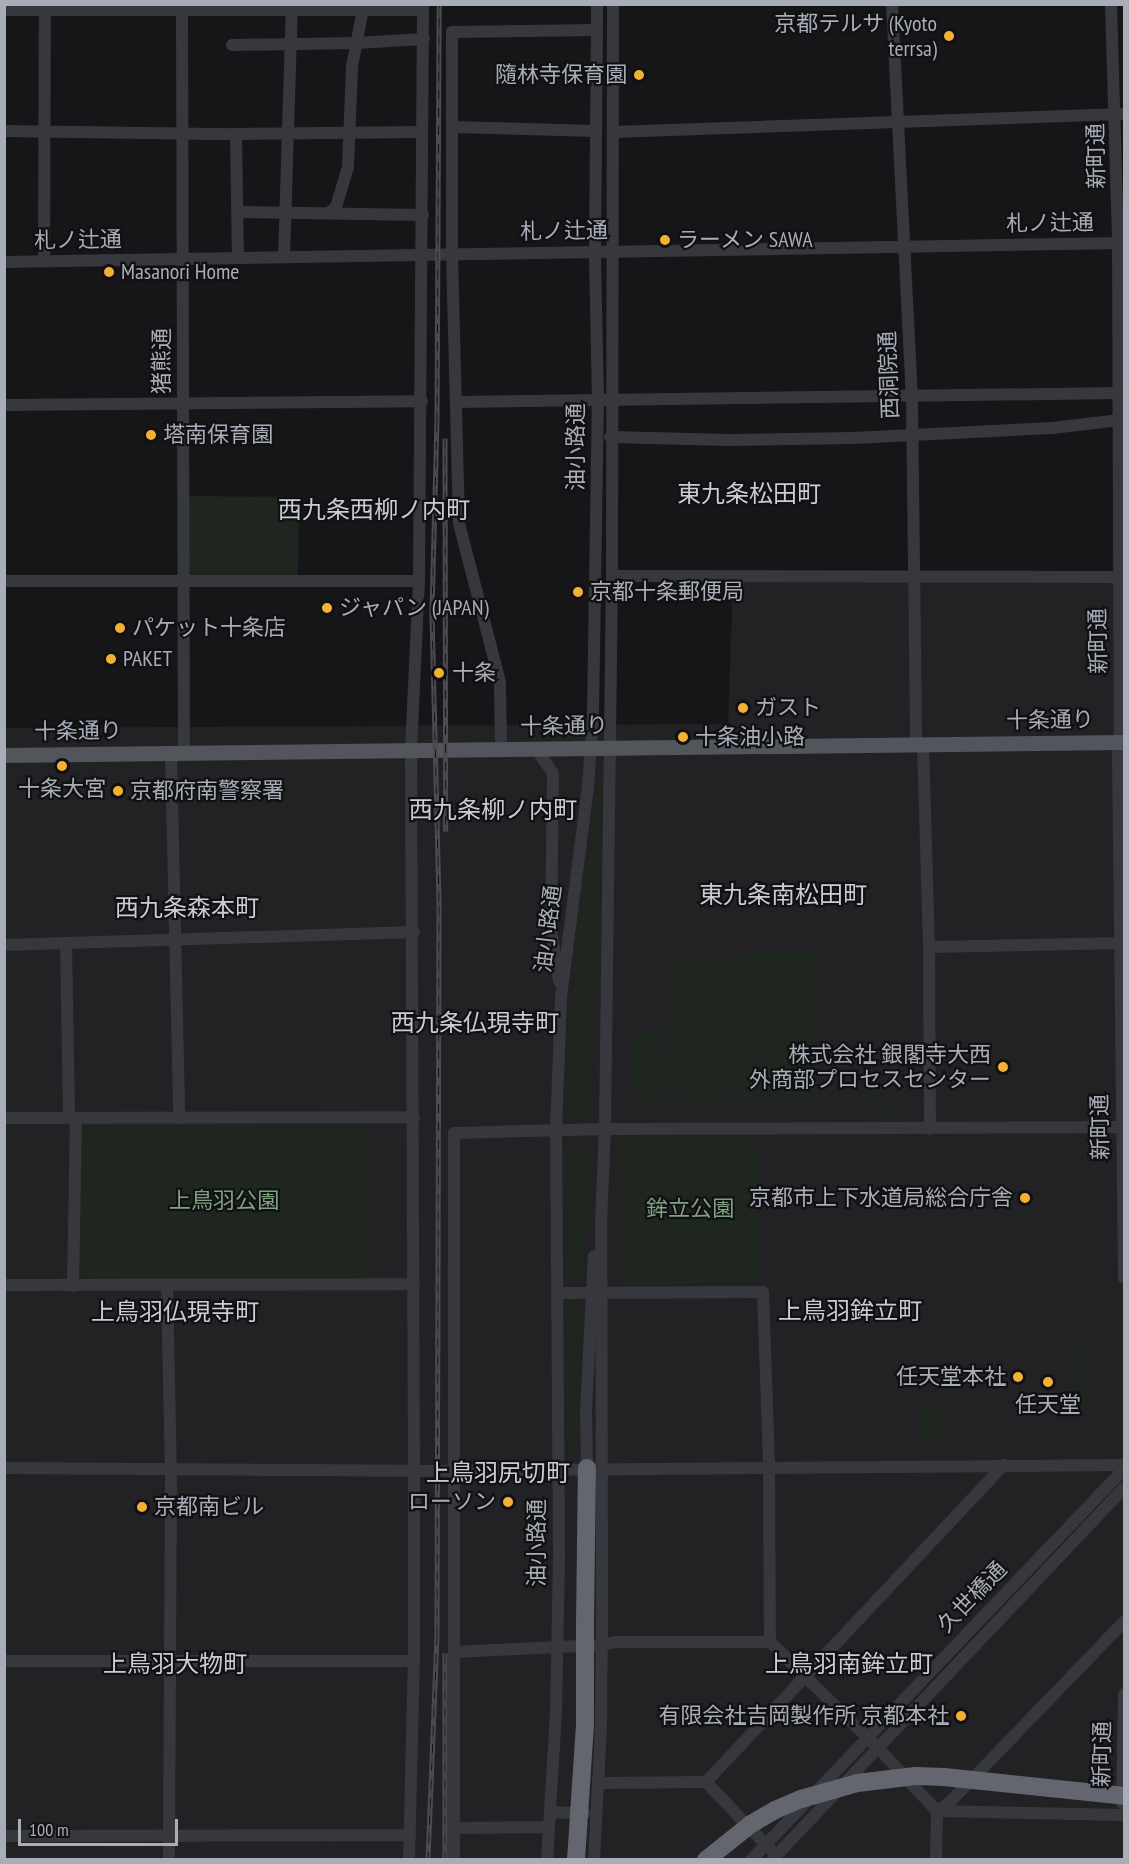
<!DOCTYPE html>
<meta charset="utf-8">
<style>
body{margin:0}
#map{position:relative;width:1129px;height:1864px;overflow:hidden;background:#161618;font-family:"PT Sans Narrow","Noto Sans JP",sans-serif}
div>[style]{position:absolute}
.built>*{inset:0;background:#222225}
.green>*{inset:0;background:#1e261f;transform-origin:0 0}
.minor>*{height:12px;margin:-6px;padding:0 6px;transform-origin:6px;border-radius:6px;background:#37383d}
.major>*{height:15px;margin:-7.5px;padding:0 7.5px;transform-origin:7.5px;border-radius:7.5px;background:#53555c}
.highway>*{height:18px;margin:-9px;padding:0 9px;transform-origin:9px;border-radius:9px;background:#63666e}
.rail>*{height:5px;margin-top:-2.5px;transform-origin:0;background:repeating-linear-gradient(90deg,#111113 0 9px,#4a4c52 0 18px);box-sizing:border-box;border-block:2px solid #4a4c52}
.highway-bridge>*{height:18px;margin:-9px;padding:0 9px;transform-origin:9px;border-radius:9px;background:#63666e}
.dots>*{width:16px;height:16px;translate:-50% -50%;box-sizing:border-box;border:3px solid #111113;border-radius:50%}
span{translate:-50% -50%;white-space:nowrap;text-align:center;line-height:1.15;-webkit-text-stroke:4.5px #111113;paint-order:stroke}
.poi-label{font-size:22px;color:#a8adb8}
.right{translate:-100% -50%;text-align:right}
.left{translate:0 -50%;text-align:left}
.street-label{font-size:22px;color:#a8adb8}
.park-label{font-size:22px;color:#7fa381}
.neighbourhood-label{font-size:24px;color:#c9ccd4}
.frame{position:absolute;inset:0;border:6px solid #a8adb8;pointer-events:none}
.scale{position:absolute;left:18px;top:1819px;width:160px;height:27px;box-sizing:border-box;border:3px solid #a8adb8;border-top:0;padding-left:8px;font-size:18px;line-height:21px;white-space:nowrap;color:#a8adb8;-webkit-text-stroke:4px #111113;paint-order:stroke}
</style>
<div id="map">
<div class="built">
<div style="clip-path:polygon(1124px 580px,1124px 1859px,5px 1859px,4px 728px,728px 724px,733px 581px)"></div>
</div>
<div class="green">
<div style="clip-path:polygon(189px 496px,296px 497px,299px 499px,298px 577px,193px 578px,188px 574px)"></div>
<div style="clip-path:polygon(598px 783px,601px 783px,591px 1112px,588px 1118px,578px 1120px,571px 1117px,568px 1110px,575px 944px,581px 888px,592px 843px)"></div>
<div style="left:815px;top:953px;width:144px;height:143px;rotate:89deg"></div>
<div style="left:666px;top:1029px;width:70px;height:35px;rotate:88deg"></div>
<div style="clip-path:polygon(868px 1086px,895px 1113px,895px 1114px,874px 1118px,873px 1107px,860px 1095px)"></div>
<div style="clip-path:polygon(367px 1123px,369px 1278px,83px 1277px,79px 1274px,80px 1127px,84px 1124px)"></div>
<div style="clip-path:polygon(620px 1138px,757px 1139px,760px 1268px,753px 1283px,621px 1283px)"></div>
<div style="clip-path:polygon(577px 1144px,591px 1150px,592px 1156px,583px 1272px,581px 1283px,574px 1286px,569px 1284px,568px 1276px,568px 1150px)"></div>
<div style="clip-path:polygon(574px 1301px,582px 1307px,577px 1448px,575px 1453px,572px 1453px,567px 1443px,567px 1307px)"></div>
<div style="clip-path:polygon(1082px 1345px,1086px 1350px,1087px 1402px,1086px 1407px,1082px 1409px,1078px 1404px,1078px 1389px,1082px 1389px,1082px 1366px,1078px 1365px,1077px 1349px)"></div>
<div style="left:922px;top:1405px;width:18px;height:38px"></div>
</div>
<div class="minor">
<div style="left:182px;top:4px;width:749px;rotate:89.85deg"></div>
<div style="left:892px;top:4px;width:398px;rotate:87.1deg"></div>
<div style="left:912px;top:401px;width:343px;rotate:89.3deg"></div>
<div style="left:1111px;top:4px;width:232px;rotate:88.3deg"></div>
<div style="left:1118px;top:236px;width:491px;rotate:89.8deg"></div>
<div style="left:1120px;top:727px;width:29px;rotate:94deg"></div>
<div style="left:1118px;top:756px;width:522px;rotate:89.34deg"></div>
<div style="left:4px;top:10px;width:419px"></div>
<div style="left:232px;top:45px;width:125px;rotate:-0.9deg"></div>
<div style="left:357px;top:43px;width:67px;rotate:-3.4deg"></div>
<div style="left:452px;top:127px;width:144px;rotate:1.6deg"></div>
<div style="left:4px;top:131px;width:228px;rotate:0.8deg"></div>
<div style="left:232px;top:134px;width:189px;rotate:-0.6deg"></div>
<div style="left:613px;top:132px;width:511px;rotate:-2.02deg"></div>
<div style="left:236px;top:134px;width:124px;rotate:89.1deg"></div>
<div style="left:238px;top:212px;width:185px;rotate:0.9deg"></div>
<div style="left:329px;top:213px;width:9px;rotate:-41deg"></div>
<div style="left:336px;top:207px;width:42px;rotate:-73.3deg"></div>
<div style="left:348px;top:167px;width:101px;rotate:-87.7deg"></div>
<div style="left:352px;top:66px;width:63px;rotate:-79deg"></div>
<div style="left:284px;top:257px;width:253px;rotate:-88.2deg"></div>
<div style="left:44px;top:261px;width:257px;rotate:-89.8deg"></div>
<div style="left:4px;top:262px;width:1119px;rotate:-0.97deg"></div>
<div style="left:456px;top:402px;width:662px;rotate:-0.78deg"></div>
<div style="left:4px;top:405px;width:418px;rotate:-0.5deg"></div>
<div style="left:610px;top:437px;width:119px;rotate:1.4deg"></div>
<div style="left:729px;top:440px;width:124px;rotate:-0.9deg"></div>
<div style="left:853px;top:438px;width:199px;rotate:-2.9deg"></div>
<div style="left:1052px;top:428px;width:60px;rotate:-6.7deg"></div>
<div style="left:1112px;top:421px;width:12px;rotate:-24deg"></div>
<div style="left:612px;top:576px;width:512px;rotate:0.11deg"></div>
<div style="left:4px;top:581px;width:415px"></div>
<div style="left:923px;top:744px;width:203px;rotate:88.3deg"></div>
<div style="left:929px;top:947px;width:182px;rotate:89.7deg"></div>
<div style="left:501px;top:749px;width:67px;rotate:-90.9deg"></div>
<div style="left:500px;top:682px;width:164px;rotate:-104.5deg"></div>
<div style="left:459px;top:523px;width:270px;rotate:-91.5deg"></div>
<div style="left:452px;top:253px;width:221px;rotate:-90deg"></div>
<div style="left:452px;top:32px;width:145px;rotate:-0.8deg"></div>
<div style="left:536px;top:749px;width:29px;rotate:55deg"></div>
<div style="left:553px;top:773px;width:157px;rotate:90.7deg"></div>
<div style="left:551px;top:930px;width:52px;rotate:81.1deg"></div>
<div style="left:171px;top:753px;width:365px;rotate:88.7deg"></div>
<div style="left:66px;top:943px;width:175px;rotate:89deg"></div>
<div style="left:4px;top:945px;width:410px;rotate:-1.8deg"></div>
<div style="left:929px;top:947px;width:195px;rotate:-1.2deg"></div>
<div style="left:4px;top:1118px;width:410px;rotate:-0.1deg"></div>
<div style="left:4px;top:1285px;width:410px;rotate:-0.1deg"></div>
<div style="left:167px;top:1285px;width:184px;rotate:88.8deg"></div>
<div style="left:171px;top:1469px;width:391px;rotate:90.3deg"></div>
<div style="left:73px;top:1286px;width:168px;rotate:-89deg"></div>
<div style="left:559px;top:1293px;width:204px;rotate:-0.3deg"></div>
<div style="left:763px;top:1292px;width:175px;rotate:88deg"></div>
<div style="left:769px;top:1467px;width:175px;rotate:89.7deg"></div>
<div style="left:770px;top:1642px;width:151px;rotate:44.5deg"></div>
<div style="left:878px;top:1748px;width:86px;rotate:46.9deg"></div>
<div style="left:937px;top:1811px;width:49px;rotate:91.2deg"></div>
<div style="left:4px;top:1468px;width:410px;rotate:0.4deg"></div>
<div style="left:414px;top:1471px;width:710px;rotate:-0.48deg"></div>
<div style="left:587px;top:1468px;width:56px;rotate:-91deg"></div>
<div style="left:586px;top:1412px;width:156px;rotate:-87.1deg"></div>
<div style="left:456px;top:1652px;width:145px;rotate:-2.8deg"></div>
<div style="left:601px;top:1645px;width:14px;rotate:-12deg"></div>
<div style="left:615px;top:1642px;width:155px"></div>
<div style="left:4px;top:1661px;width:410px"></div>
<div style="left:706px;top:1782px;width:435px;rotate:-46.8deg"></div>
<div style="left:598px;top:1783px;width:108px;rotate:-0.5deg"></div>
<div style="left:706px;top:1782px;width:94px;rotate:46.3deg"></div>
<div style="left:1122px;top:1803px;width:109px;rotate:-88.9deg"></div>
<div style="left:937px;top:1811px;width:14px;rotate:-34deg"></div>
<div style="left:949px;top:1803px;width:252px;rotate:-46deg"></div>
<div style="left:937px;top:1811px;width:187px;rotate:1.2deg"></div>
<div style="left:550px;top:1812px;width:35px;rotate:2deg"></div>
<div style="left:454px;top:1828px;width:95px;rotate:-0.6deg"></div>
<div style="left:4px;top:1836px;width:406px;rotate:-0.1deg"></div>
<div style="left:409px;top:1860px;width:199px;rotate:-88.6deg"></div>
<div style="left:414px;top:1661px;width:190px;rotate:-90deg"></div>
<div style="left:414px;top:1471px;width:721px;rotate:-90.24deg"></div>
<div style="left:411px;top:750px;width:169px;rotate:-87.3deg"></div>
<div style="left:419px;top:581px;width:577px;rotate:-89.6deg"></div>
<div style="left:454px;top:1860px;width:727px;rotate:-90deg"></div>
<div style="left:454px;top:1133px;width:151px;rotate:-1.5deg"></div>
<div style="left:605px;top:1129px;width:519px;rotate:-0.22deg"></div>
<div style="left:547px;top:1860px;width:147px;rotate:-86.5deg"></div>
<div style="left:556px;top:1713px;width:161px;rotate:-88.9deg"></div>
<div style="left:559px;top:1552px;width:423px;rotate:-90.4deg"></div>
<div style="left:556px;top:1129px;width:132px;rotate:-87.8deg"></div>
<div style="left:561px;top:997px;width:212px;rotate:-82.7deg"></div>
<div style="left:588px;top:787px;width:74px;rotate:-86.1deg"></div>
<div style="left:593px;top:713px;width:313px;rotate:-89.1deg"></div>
<div style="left:598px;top:400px;width:149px;rotate:-91.2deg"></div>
<div style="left:595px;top:251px;width:247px;rotate:-89.5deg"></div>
<div style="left:594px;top:1860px;width:133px;rotate:-87deg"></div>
<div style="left:601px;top:1727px;width:120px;rotate:-89.5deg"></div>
<div style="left:602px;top:1607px;width:384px;rotate:-90.1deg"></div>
<div style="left:601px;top:1223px;width:94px;rotate:-87.6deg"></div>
<div style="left:605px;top:1129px;width:553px;rotate:-89.27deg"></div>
<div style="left:612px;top:576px;width:572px;rotate:-89.9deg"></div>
<div style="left:751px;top:1860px;width:540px;rotate:-46.35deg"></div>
<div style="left:772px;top:1860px;width:512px;rotate:-46.58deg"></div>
</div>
<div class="major">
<div style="left:4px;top:755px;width:1120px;rotate:-0.67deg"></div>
</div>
<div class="highway">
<div style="left:585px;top:1625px;width:157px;rotate:-89.3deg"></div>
</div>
<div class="rail">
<div style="left:445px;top:438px;width:393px;rotate:89.9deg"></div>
<div style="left:428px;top:1860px;width:226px;rotate:-87.7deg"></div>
<div style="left:437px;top:1634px;width:733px;rotate:-89.84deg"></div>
<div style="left:439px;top:901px;width:290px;rotate:-91.4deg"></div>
<div style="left:432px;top:611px;width:189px;rotate:-88.5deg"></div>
<div style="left:437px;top:422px;width:418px;rotate:-89.7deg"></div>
<div style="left:445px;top:1860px;width:207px;rotate:-90deg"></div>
</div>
<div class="highway-bridge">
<div style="left:576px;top:1860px;width:135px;rotate:-86.2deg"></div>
<div style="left:585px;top:1725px;width:100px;rotate:-90deg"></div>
<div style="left:706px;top:1860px;width:58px;rotate:-38.7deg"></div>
<div style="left:751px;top:1824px;width:28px;rotate:-30deg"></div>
<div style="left:775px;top:1810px;width:28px;rotate:-23deg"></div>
<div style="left:801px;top:1799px;width:58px;rotate:-15.9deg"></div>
<div style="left:857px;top:1783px;width:59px;rotate:-6.8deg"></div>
<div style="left:916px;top:1776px;width:28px;rotate:2deg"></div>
<div style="left:944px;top:1777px;width:181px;rotate:6deg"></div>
</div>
<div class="dots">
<div style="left:949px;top:36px;background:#f2b134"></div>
<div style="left:639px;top:75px;background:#f2b134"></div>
<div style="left:665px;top:240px;background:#f2b134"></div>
<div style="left:109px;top:272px;background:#f2b134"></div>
<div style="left:151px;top:435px;background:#f2b134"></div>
<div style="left:578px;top:592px;background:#f2b134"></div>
<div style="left:327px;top:608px;background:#f2b134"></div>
<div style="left:120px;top:628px;background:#f2b134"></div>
<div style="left:111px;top:659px;background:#f2b134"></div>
<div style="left:439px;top:673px;background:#f2b134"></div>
<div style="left:743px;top:708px;background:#f2b134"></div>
<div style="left:683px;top:737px;background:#f2b134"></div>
<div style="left:62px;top:766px;background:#f2b134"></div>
<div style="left:118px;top:791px;background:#f2b134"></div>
<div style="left:1003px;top:1067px;background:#f2b134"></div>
<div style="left:1025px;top:1198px;background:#f2b134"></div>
<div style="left:1018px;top:1377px;background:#f2b134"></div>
<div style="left:1048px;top:1382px;background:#f2b134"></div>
<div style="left:508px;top:1502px;background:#f2b134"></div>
<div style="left:142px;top:1507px;background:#f2b134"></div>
<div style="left:961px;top:1716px;background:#f2b134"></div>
</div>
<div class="poi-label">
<span class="right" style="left:937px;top:36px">京都テルサ (Kyoto<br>terrsa)</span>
<span class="right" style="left:627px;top:75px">隨林寺保育園</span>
<span class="left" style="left:677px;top:240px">ラーメン SAWA</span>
<span class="left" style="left:121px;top:272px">Masanori Home</span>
<span class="left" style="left:163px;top:435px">塔南保育園</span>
<span class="left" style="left:590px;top:592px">京都十条郵便局</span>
<span class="left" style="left:339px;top:608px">ジャパン (JAPAN)</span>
<span class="left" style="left:132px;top:628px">パケット十条店</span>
<span class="left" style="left:123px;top:659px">PAKET</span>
<span class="left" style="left:452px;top:673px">十条</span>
<span class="left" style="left:755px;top:708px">ガスト</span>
<span class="left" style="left:695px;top:737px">十条油小路</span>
<span style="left:62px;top:789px">十条大宮</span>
<span class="left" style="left:130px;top:791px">京都府南警察署</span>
<span class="right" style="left:991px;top:1067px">株式会社 銀閣寺大西<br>外商部プロセスセンター</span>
<span class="right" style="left:1013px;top:1198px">京都市上下水道局総合庁舎</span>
<span class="right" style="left:1006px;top:1377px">任天堂本社</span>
<span style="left:1048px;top:1405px">任天堂</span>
<span class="right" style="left:496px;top:1502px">ローソン</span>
<span class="left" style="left:154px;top:1507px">京都南ビル</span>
<span class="right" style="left:949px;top:1716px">有限会社吉岡製作所 京都本社</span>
</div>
<div class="street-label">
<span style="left:1096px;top:156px;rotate:-91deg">新町通</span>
<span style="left:1050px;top:223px;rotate:-1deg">札ノ辻通</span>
<span style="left:564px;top:231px;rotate:-1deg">札ノ辻通</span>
<span style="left:78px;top:240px;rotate:-1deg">札ノ辻通</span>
<span style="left:162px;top:361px;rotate:-90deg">猪熊通</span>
<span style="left:889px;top:375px;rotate:-92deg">西洞院通</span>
<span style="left:576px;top:447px;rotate:-90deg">油小路通</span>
<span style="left:1098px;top:641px;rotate:-91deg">新町通</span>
<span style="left:1050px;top:720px;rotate:-1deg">十条通り</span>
<span style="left:564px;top:726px;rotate:-1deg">十条通り</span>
<span style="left:78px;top:731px;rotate:-1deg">十条通り</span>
<span style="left:548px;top:929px;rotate:-83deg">油小路通</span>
<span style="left:1100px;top:1127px;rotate:-91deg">新町通</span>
<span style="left:537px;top:1543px;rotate:-90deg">油小路通</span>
<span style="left:972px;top:1597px;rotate:-46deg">久世橋通</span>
<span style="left:1102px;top:1754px;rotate:-89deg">新町通</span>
</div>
<div class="park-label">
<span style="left:224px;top:1201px">上鳥羽公園</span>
<span style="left:690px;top:1209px">鉾立公園</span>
</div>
<div class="neighbourhood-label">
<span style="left:749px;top:494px">東九条松田町</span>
<span style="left:374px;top:510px">西九条西柳ノ内町</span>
<span style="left:493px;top:810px">西九条柳ノ内町</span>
<span style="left:783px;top:895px">東九条南松田町</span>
<span style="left:187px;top:908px">西九条森本町</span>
<span style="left:475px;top:1023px">西九条仏現寺町</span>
<span style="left:850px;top:1311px">上鳥羽鉾立町</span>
<span style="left:175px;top:1312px">上鳥羽仏現寺町</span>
<span style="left:498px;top:1473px">上鳥羽尻切町</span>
<span style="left:175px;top:1664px">上鳥羽大物町</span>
<span style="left:849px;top:1664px">上鳥羽南鉾立町</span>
</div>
<div class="frame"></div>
<div class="scale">100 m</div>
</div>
